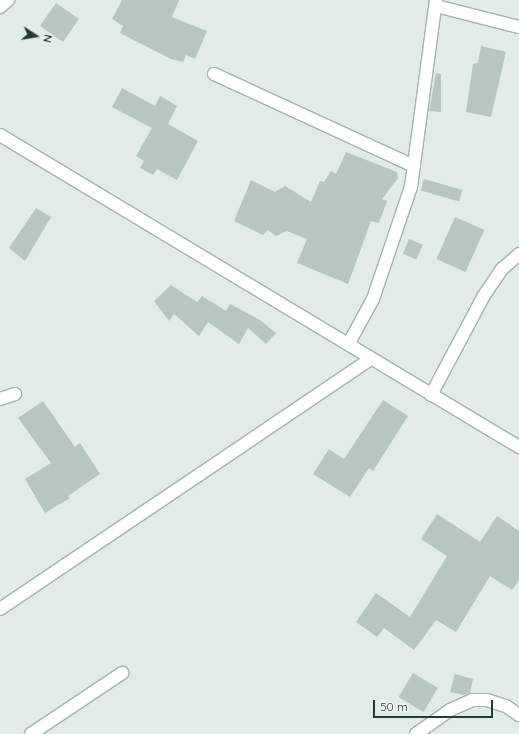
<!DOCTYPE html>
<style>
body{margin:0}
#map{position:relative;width:519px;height:734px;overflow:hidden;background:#e1ebe7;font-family:Quicksand,sans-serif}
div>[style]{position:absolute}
.building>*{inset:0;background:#b6c6c0;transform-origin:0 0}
.roads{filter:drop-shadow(1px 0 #a4b3ae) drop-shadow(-1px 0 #a4b3ae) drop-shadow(0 1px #a4b3ae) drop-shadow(0 -1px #a4b3ae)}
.street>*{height:12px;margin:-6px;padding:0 6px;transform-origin:6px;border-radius:6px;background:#fff}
span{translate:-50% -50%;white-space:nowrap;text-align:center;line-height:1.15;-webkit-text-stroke:3px #f1f8f5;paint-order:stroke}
.north{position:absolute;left:16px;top:16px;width:40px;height:40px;-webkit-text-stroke:3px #f1f8f5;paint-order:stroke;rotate:102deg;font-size:11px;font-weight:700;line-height:16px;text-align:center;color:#213c35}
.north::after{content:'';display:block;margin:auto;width:14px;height:18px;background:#213c35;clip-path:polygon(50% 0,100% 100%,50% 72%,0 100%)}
.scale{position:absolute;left:373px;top:700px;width:120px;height:18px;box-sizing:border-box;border:2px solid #213c35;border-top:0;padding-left:5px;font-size:12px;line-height:14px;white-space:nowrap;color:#213c35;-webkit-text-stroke:3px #f1f8f5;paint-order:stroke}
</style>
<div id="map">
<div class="building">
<div style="clip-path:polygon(122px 0,179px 0,172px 17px,207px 31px,195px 59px,186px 55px,183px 62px,171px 59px,120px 33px,123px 26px,112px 19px)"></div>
<div style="left:56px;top:3px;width:28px;height:28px;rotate:35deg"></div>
<div style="clip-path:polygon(481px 46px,506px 52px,491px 117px,466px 112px,473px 64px,478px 63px)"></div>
<div style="clip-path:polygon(436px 73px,441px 74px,441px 112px,429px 111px)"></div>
<div style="clip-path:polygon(122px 88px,155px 106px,160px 96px,177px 106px,168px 124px,198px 141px,177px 180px,157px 169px,153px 175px,140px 168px,144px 161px,136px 156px,152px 128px,112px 107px)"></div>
<div style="clip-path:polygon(346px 152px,397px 172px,398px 178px,382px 199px,387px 201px,379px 223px,371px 221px,348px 284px,297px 263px,307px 239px,287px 231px,276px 236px,268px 230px,263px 235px,234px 221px,251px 180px,275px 192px,285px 186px,311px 202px,320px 181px,324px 182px,331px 171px,336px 174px)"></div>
<div style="left:424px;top:179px;width:40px;height:12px;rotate:16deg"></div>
<div style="clip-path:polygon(36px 208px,51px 217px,25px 261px,9px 248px)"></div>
<div style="left:455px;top:217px;width:32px;height:46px;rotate:24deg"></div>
<div style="left:409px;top:239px;width:15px;height:16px;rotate:23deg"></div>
<div style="clip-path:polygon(171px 285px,197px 302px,202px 296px,226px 311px,230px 304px,260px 320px,276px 333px,266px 344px,248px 328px,239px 344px,208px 322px,199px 336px,174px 314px,169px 321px,154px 301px)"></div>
<div style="clip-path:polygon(383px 400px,408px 416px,373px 471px,369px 468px,350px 497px,313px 474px,329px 449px,344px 459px)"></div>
<div style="clip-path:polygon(43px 401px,75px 447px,80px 443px,100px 474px,68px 496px,70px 498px,45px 513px,25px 479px,51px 463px,18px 418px)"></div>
<div style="clip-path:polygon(437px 514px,480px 542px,497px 516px,519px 531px,519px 580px,512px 590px,490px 576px,456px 632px,436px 620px,414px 650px,384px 628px,377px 637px,356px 622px,376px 593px,410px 617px,447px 556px,421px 539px)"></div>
<div style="left:413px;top:673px;width:29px;height:28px;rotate:31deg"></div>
<div style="clip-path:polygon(455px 674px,473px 679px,470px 693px,464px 695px,450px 692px)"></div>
</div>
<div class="roads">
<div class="street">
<div style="left:436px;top:6px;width:86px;rotate:14.2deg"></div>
<div style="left:0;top:7px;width:11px;rotate:-41deg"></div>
<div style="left:214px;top:74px;width:220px;rotate:24.7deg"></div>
<div style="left:0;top:135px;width:606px;rotate:31.01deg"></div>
<div style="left:349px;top:343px;width:50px;rotate:-61.4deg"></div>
<div style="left:373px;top:299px;width:118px;rotate:-71.3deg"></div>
<div style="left:411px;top:187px;width:189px;rotate:-82.4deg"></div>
<div style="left:431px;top:395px;width:111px;rotate:-62deg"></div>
<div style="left:483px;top:297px;width:34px;rotate:-56deg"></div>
<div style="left:502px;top:269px;width:23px;rotate:-41deg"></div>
<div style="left:0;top:399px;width:16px;rotate:-18deg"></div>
<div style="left:0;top:609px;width:447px;rotate:-34deg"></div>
<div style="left:31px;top:734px;width:110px;rotate:-33.8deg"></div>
<div style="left:416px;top:734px;width:42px;rotate:-35.2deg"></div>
<div style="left:450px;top:710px;width:24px;rotate:-24deg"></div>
<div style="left:472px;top:700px;width:15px"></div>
<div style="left:487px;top:700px;width:20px;rotate:18deg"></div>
<div style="left:506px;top:706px;width:16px;rotate:35deg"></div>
</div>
</div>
<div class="north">N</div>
<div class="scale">50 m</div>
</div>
